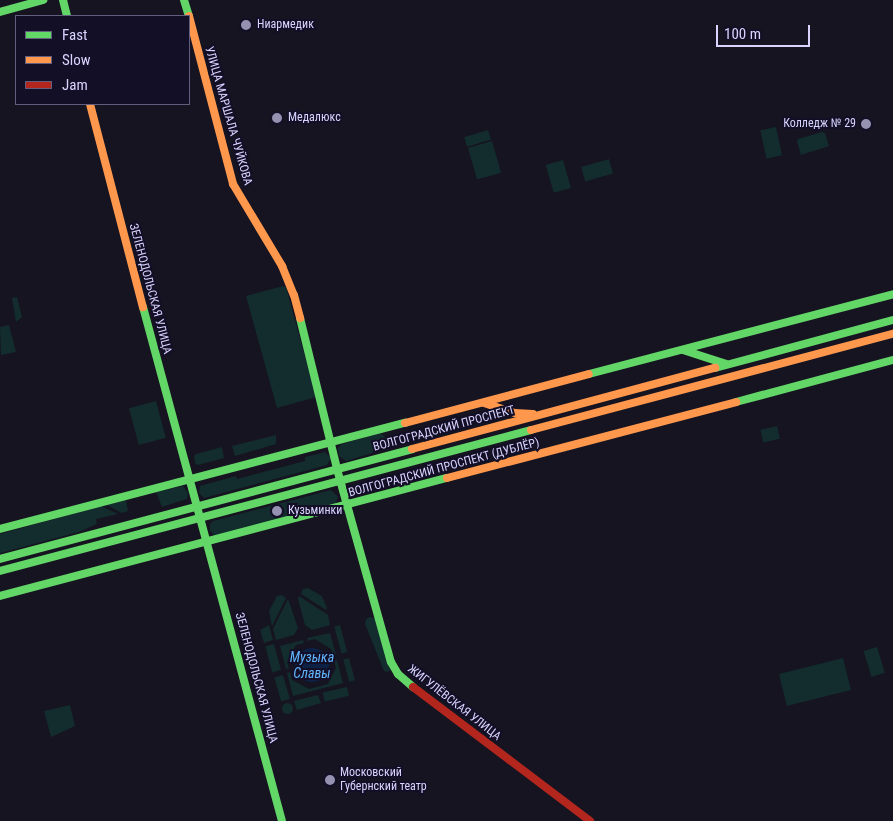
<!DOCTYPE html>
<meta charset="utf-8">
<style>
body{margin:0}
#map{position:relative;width:893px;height:821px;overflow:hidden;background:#161421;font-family:"Roboto Condensed",sans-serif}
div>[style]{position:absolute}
.green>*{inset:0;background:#132c2d;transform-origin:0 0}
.round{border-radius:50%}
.water>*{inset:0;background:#0d2144}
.fast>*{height:8px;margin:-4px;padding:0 4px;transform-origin:4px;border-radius:4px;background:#63d668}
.slow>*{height:8px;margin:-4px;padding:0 4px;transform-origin:4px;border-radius:4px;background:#ff974d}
.jam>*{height:8px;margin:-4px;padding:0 4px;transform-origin:4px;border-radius:4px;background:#b3261e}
.dots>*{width:14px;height:14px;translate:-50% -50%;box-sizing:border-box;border:2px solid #130f26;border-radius:50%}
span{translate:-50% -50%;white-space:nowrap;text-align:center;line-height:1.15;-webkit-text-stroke:4px #130f26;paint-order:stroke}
.poi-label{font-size:12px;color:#d9d4ff}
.left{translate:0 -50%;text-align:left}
.right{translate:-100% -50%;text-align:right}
.street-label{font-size:12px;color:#d9d4ff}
.water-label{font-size:14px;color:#62b6ff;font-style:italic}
.legend{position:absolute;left:15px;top:15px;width:175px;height:90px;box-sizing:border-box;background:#130f26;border:1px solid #625e7d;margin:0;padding:6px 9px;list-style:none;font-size:15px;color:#d9d4ff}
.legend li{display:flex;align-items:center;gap:10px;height:25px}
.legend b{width:25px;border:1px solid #625e7d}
.scale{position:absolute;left:716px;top:25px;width:94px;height:22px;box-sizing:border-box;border:2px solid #d9d4ff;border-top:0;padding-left:6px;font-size:15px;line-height:18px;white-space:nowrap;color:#d9d4ff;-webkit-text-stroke:4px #130f26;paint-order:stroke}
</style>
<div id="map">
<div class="green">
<div style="left:776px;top:127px;width:29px;height:16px;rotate:78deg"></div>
<div style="left:488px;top:130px;width:10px;height:25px;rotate:73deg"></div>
<div style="clip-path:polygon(822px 132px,825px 133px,829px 146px,801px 155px,797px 142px,798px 139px)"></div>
<div style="left:492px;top:141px;width:33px;height:25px;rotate:74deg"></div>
<div style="left:609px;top:159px;width:15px;height:29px;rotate:74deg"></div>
<div style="left:563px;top:160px;width:29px;height:18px;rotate:74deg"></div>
<div style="clip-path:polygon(283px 286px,286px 287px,316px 397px,277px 408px,246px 296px)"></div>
<div style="clip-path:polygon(17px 297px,22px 317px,16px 322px,12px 298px)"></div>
<div style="clip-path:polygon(9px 325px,16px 352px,1px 355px,0 327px)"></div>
<div style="left:156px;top:401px;width:38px;height:28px;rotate:75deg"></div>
<div style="left:777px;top:426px;width:13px;height:17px;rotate:77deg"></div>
<div style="clip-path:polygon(380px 433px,390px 441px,378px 446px,379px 451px,346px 461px,339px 456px,338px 448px,342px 444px)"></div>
<div style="clip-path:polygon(276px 435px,276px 444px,235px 456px,232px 446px)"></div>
<div style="clip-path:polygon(222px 447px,224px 458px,198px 465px,195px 463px,194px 456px,196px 454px)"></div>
<div style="clip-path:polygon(325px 452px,331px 458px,327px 465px,204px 498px,199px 493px,200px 486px,236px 476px,237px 479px,305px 461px,305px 457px)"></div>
<div style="clip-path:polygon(183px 486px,188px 493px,187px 499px,162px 507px,156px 492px)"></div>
<div style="clip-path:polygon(331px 490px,338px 497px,335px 505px,216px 536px,210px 531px,210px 524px,213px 521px)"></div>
<div style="clip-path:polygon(126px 500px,128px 511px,122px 513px,107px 505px)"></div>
<div style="clip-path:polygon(101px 506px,118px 514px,96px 519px,97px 524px,79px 532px,0 553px,0 534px)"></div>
<div style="clip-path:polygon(308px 588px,322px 596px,327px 608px,326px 610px,301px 594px,303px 589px)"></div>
<div style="clip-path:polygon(282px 595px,286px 598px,272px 626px,269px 611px,277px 596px)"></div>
<div style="clip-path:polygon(299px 596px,328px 615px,330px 625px,312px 630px,305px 625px,298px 599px)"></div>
<div style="clip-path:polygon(288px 599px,298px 628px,294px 635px,276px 640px,273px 629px)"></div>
<div style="clip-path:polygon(370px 617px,376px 618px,391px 669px,388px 672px,384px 671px,365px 624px,366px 619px)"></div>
<div style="clip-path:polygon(269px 625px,273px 640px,264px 643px,260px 630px)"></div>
<div style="left:340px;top:625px;width:28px;height:6px;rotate:75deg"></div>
<div style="clip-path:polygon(330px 633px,336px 655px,334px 656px,331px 649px,315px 639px,308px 641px,307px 638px)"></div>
<div style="clip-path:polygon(303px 640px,304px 643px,296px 645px,287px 662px,289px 668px,286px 669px,280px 646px)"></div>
<div style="left:274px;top:644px;width:27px;height:9px;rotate:75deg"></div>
<div style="left:877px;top:647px;width:27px;height:14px;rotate:73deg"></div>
<div style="left:349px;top:658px;width:23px;height:6px;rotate:75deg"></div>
<div style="left:843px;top:658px;width:33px;height:66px;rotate:76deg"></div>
<div style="clip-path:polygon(337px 660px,343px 683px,293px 696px,287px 673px,290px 672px,292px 680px,309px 689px,328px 684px,336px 668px,334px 661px)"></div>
<div style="left:283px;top:675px;width:25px;height:9px;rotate:74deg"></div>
<div style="left:347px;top:687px;width:9px;height:25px;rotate:77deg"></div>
<div style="clip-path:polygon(318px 695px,321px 703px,297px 710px,294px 701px)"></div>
<div class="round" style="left:281.5px;top:702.5px;width:11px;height:11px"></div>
<div style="clip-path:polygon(70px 705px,75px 726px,51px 737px,44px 711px)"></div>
</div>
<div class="water">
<div class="round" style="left:295px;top:648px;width:34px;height:34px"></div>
</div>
<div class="fast">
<div style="left:63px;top:0;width:16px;rotate:76deg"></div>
<div style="left:184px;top:0;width:17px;rotate:73deg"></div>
<div style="left:0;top:12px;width:45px;rotate:-15.6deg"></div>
<div style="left:143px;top:307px;width:532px;rotate:74.87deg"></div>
<div style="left:300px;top:318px;width:155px;rotate:76.2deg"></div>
<div style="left:337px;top:469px;width:200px;rotate:74.4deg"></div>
<div style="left:391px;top:662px;width:14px;rotate:60deg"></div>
<div style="left:398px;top:674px;width:20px;rotate:41deg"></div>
<div style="left:683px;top:350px;width:45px;rotate:18deg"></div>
<div style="left:715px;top:368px;width:184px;rotate:-15.1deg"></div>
<div style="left:589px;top:374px;width:314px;rotate:-14.7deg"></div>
<div style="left:736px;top:402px;width:163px;rotate:-15deg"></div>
<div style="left:0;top:529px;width:419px;rotate:-14.7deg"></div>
<div style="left:0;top:559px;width:426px;rotate:-14.9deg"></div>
<div style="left:0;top:571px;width:549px;rotate:-14.87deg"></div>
<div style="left:0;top:596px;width:462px;rotate:-14.8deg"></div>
</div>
<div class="slow">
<div style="left:189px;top:16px;width:174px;rotate:75.3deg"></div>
<div style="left:233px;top:184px;width:96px;rotate:59.1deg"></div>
<div style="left:282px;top:266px;width:31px;rotate:68deg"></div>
<div style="left:294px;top:295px;width:24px;rotate:75deg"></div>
<div style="left:90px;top:104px;width:210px;rotate:75.4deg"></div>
<div style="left:484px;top:403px;width:33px;rotate:18deg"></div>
<div style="left:515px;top:413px;width:18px;rotate:3deg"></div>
<div style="left:405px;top:423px;width:190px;rotate:-14.9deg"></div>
<div style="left:531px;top:430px;width:375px;rotate:-14.9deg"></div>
<div style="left:412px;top:449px;width:314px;rotate:-15deg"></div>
<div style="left:447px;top:478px;width:299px;rotate:-14.7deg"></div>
</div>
<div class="jam">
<div style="left:413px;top:687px;width:222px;rotate:37.1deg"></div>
</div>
<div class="dots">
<div style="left:246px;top:25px;background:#9591b1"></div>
<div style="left:277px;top:118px;background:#9591b1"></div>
<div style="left:866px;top:124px;background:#9591b1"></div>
<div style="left:277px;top:511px;background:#9591b1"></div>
<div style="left:330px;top:780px;background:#9591b1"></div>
</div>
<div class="poi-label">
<span class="left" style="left:257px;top:25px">Ниармедик</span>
<span class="left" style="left:288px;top:118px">Медалюкс</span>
<span class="right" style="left:856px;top:124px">Колледж № 29</span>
<span class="left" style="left:288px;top:511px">Кузьминки</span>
<span class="left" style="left:340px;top:780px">Московский<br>Губернский театр</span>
</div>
<div class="street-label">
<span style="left:228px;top:116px;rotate:74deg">УЛИЦА МАРШАЛА ЧУЙКОВА</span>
<span style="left:150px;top:289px;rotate:75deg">ЗЕЛЕНОДОЛЬСКАЯ УЛИЦА</span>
<span style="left:444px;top:429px;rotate:-15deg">ВОЛГОГРАДСКИЙ ПРОСПЕКТ</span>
<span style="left:444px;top:468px;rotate:-15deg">ВОЛГОГРАДСКИЙ ПРОСПЕКТ (ДУБЛЁР)</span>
<span style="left:256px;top:678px;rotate:75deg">ЗЕЛЕНОДОЛЬСКАЯ УЛИЦА</span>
<span style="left:454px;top:703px;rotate:38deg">ЖИГУЛЁВСКАЯ УЛИЦА</span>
</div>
<div class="water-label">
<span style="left:312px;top:665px">Музыка<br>Славы</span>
</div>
<ul class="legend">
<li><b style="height:6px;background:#63d668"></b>Fast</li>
<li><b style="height:6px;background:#ff974d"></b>Slow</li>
<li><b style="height:6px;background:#b3261e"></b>Jam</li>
</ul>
<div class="scale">100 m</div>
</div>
